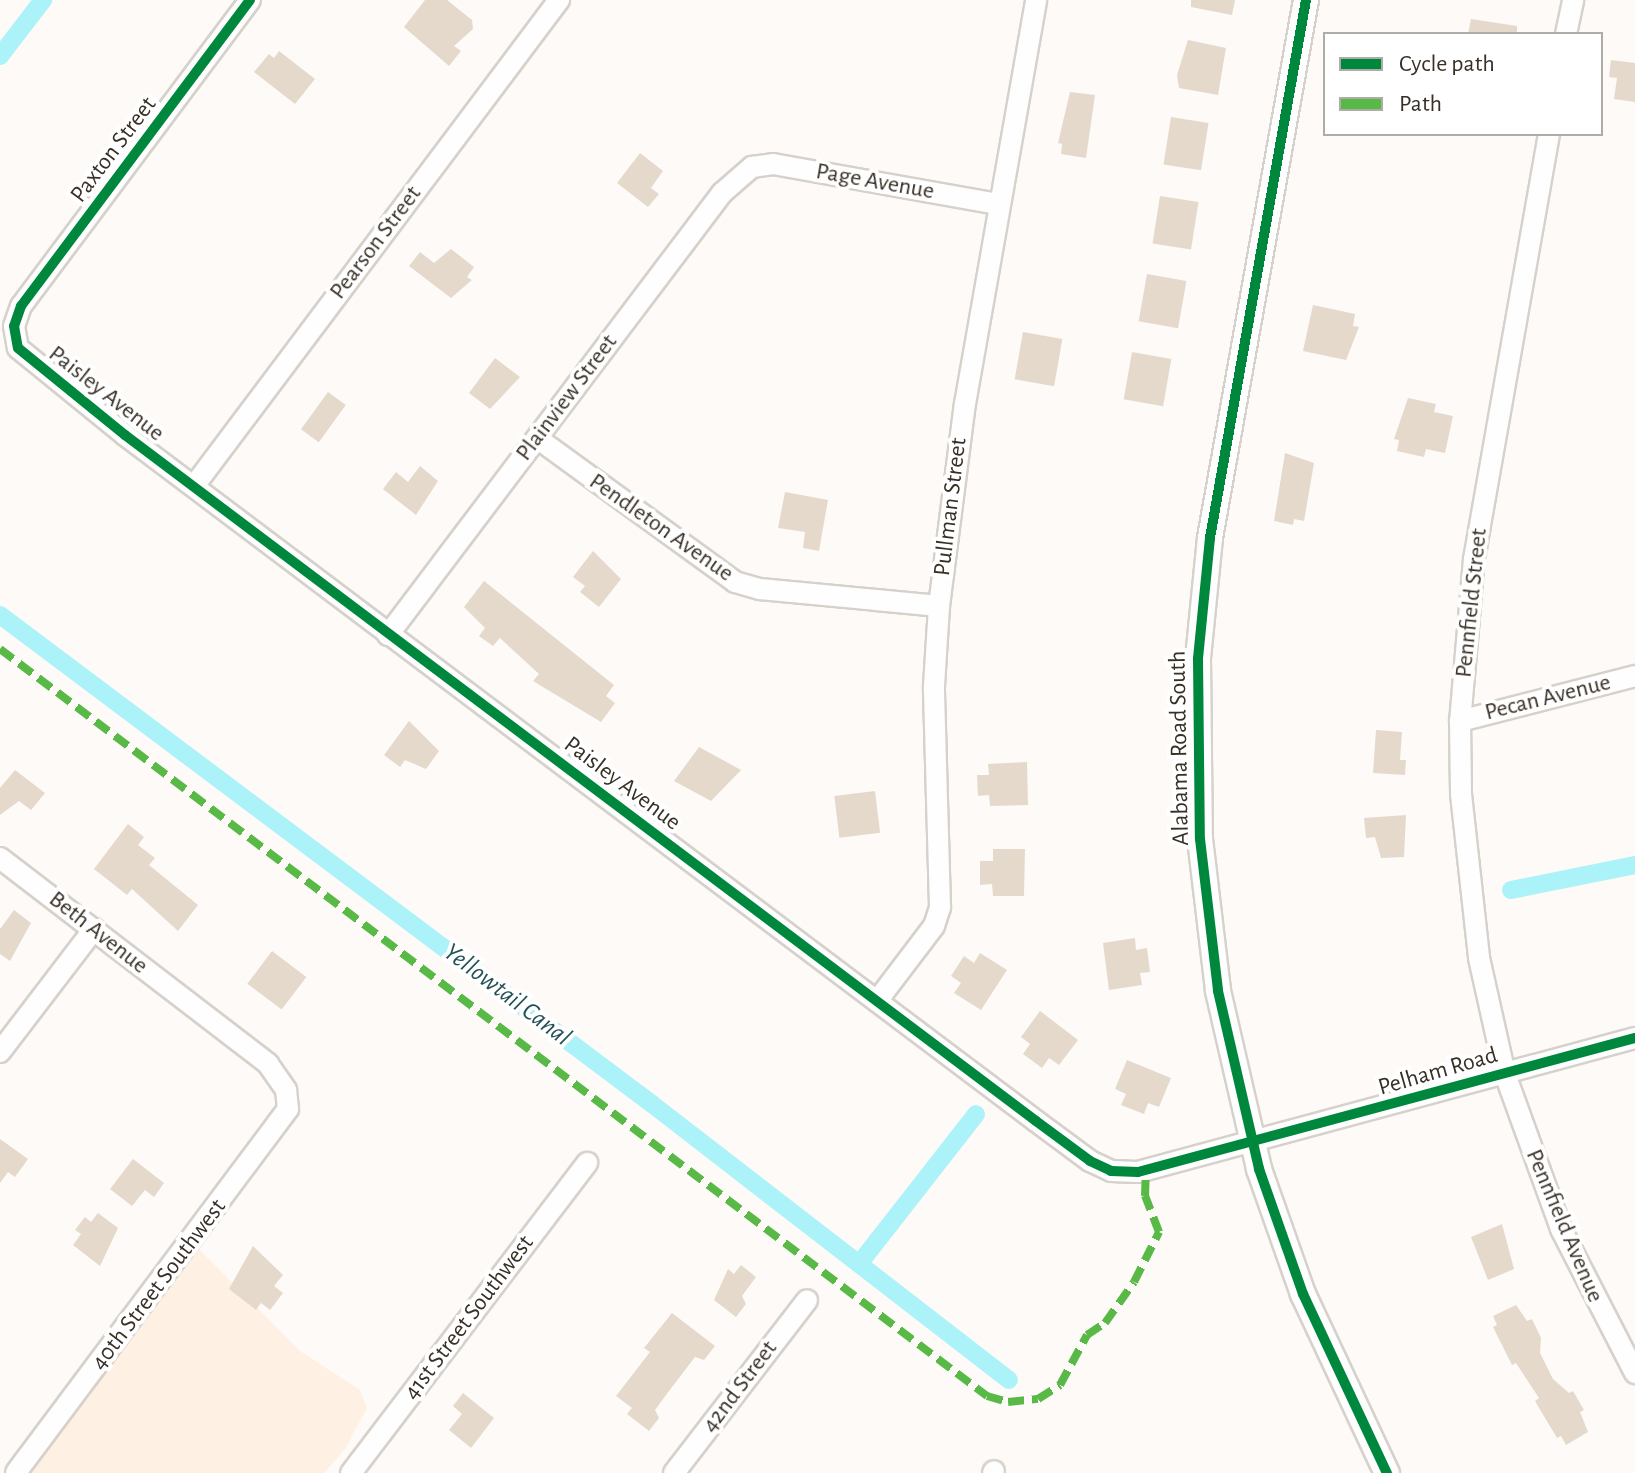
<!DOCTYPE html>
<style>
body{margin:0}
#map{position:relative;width:1635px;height:1473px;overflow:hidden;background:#fdfaf7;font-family:"Alegreya Sans",sans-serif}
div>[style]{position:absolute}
.green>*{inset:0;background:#fef1e4}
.canal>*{height:18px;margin:-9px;padding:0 9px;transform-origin:9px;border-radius:9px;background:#acf3f9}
.building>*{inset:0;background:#e5d9cc;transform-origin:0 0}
.roads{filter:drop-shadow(2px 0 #d6d1cb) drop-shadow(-2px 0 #d6d1cb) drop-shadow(0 2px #d6d1cb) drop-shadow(0 -2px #d6d1cb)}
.minor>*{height:20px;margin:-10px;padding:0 10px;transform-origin:10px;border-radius:10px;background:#fffefe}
.tertiary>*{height:24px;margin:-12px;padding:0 12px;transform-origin:12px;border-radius:12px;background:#fffefe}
.quiet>*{height:8px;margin-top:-4px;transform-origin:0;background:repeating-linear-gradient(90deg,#58b947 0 16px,transparent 0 24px)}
.cycleway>*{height:10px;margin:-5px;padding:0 5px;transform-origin:5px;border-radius:5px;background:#00873e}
span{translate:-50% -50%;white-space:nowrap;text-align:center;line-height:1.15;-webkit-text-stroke:8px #fff;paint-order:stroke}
.street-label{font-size:24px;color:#382f26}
.water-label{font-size:26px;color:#235256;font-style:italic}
.legend{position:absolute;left:1323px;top:32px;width:280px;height:104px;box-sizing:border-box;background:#fff;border:2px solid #afaca8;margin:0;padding:10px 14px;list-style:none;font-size:24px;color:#382f26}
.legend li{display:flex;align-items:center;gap:16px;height:40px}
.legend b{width:40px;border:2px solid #afaca8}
</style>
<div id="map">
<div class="green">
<div style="clip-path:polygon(197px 1247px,300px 1351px,360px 1390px,367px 1408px,345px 1449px,324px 1473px,23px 1473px)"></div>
</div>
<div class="canal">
<div style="left:0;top:56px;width:71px;rotate:-52.5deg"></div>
<div style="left:0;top:615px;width:815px;rotate:36.87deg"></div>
<div style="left:652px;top:1104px;width:451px;rotate:37.7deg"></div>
<div style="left:1511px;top:890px;width:126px;rotate:-11.4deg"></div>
<div style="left:859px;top:1264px;width:190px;rotate:-52deg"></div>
</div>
<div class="building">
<div style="clip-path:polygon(425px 0,447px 0,472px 20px,473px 29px,454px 46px,461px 51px,449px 66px,404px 27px)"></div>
<div style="clip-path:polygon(1191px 0,1235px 0,1232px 15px,1191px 7px)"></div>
<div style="clip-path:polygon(1471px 19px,1517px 26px,1517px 34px,1468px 34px)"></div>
<div style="clip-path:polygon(1188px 40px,1226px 48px,1218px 95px,1179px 88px,1177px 75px)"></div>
<div style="clip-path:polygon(279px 51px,315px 79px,295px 104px,254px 72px,269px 54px,274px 58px)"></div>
<div style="clip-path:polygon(1611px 60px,1635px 63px,1635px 102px,1614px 99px,1617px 78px,1609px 77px)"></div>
<div style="clip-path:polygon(1070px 92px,1095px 95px,1086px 158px,1061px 154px,1062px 144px,1058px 143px)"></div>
<div style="left:1171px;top:117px;width:38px;height:48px;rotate:9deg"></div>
<div style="clip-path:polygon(640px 153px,663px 171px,651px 188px,659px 194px,648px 207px,617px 183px)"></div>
<div style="left:1160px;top:196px;width:39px;height:48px;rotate:9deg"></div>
<div style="clip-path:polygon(451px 249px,474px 267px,467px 277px,472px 280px,451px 298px,409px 266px,420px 252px,434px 263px)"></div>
<div style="left:1147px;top:274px;width:40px;height:48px;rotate:10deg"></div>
<div style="clip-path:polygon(1313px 305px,1355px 314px,1353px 326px,1359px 327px,1346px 360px,1303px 351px)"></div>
<div style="left:1023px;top:332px;width:40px;height:48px;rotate:10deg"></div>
<div style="left:1132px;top:352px;width:40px;height:48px;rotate:10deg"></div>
<div style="clip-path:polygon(495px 358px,520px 377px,490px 409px,469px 393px)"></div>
<div style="left:328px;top:392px;width:22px;height:46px;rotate:36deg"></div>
<div style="clip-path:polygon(1408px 398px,1436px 404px,1434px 412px,1453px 416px,1445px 453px,1426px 449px,1424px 457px,1397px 451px,1399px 440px,1394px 439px)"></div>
<div style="clip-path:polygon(1285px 453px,1314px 463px,1304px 521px,1294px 519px,1293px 525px,1274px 521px)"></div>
<div style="clip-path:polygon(420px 466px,438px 481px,416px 515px,383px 489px,396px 472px,408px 482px)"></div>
<div style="clip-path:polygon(785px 492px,828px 500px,819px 551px,803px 548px,805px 532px,778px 528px)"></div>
<div style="clip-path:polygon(593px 551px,621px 579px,599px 607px,580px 592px,585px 586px,573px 577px)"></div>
<div style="clip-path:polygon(484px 581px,614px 685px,606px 696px,615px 703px,601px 722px,533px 681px,539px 674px,500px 638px,493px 646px,479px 636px,485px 628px,464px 607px)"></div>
<div style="clip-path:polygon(409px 721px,439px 751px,426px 769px,405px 760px,400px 767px,384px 755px)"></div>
<div style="clip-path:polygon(1376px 730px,1402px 732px,1400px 760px,1406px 760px,1405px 775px,1373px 773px)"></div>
<div style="clip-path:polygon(699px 747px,741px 770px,711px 801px,674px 781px)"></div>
<div style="clip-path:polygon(1027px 762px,1028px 805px,990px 806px,989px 795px,978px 796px,977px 775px,989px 775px,988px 764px)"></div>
<div style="clip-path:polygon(15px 770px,45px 793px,31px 810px,19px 801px,0 815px,0 788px)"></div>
<div style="left:875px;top:791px;width:42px;height:41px;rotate:83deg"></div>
<div style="clip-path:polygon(1406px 815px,1404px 857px,1381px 858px,1375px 837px,1366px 838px,1364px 818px)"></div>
<div style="clip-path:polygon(128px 824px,144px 837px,138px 845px,155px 858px,149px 865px,198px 905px,178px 931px,132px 889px,127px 895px,94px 869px)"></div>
<div style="clip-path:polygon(993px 849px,1025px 849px,1024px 896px,993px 896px,992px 884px,980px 885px,980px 861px,993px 861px)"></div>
<div style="clip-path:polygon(14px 910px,31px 923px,10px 961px,0 954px,0 929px)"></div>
<div style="clip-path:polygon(1135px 938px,1136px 950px,1147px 948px,1150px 972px,1140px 973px,1142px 985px,1109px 990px,1103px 943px)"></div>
<div style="left:272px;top:951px;width:43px;height:41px;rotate:37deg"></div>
<div style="clip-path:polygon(980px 953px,1007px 970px,981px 1010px,954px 993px,961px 983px,951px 976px,964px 956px,974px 963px)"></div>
<div style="clip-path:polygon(1040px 1011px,1078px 1040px,1059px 1065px,1049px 1058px,1042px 1068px,1023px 1054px,1030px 1044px,1021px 1037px)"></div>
<div style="clip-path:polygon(1127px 1060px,1171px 1078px,1159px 1107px,1148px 1103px,1144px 1114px,1121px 1105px,1126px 1094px,1115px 1089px)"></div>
<div style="clip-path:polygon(0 1139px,28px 1159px,15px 1177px,8px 1172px,0 1183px)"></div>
<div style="clip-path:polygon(133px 1159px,164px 1183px,154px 1197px,145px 1190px,132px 1206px,110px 1189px)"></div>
<div style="clip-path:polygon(98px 1213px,118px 1228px,100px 1266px,73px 1245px,81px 1234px,75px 1230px,85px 1217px,91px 1222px)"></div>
<div style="clip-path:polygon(1502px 1224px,1514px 1269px,1488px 1280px,1471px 1237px)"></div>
<div style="clip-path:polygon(253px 1246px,283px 1275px,274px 1286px,283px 1293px,270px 1310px,261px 1303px,256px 1310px,229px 1289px)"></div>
<div style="clip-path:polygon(741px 1265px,756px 1277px,742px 1296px,746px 1304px,736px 1317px,714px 1300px,728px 1269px,734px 1274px)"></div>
<div style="clip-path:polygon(1516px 1305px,1527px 1321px,1532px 1319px,1541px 1338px,1540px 1353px,1553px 1379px,1569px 1393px,1573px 1391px,1584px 1410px,1580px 1412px,1588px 1432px,1566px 1445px,1561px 1436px,1557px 1438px,1535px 1401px,1539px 1398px,1516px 1363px,1512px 1365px,1493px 1327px,1497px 1325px,1493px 1316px)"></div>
<div style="clip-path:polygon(672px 1313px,715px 1346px,704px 1360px,695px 1357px,669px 1391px,655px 1410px,659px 1418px,649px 1431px,627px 1414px,632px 1408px,616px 1396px,650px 1352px,644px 1348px)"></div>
<div style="clip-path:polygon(463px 1393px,494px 1418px,471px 1448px,449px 1430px,462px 1414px,453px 1406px)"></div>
</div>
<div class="roads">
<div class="minor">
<div style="left:250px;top:0;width:382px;rotate:126.8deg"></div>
<div style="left:21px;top:306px;width:21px;rotate:109deg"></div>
<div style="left:14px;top:326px;width:22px;rotate:80deg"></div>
<div style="left:18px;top:348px;width:138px;rotate:39.1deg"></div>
<div style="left:125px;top:435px;width:1140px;rotate:36.98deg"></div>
<div style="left:1036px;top:1121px;width:67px;rotate:36.5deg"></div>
<div style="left:1090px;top:1161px;width:23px;rotate:25deg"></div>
<div style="left:1111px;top:1171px;width:27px;rotate:2deg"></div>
<div style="left:1138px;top:1172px;width:515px;rotate:-15.09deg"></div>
<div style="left:1566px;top:34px;width:35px;rotate:-78deg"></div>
<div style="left:1549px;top:134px;width:432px;rotate:100deg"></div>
<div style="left:1474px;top:559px;width:163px;rotate:94.9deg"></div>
<div style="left:1460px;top:721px;width:73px;rotate:89.2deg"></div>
<div style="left:1461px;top:794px;width:165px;rotate:83.7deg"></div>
<div style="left:1479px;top:958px;width:119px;rotate:77.4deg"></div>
<div style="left:1505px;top:1074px;width:165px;rotate:70.1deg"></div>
<div style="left:1561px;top:1229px;width:162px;rotate:62.8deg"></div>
<div style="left:537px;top:438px;width:245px;rotate:36deg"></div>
<div style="left:735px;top:582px;width:26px;rotate:16deg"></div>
<div style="left:760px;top:589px;width:180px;rotate:5.4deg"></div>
<div style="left:194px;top:486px;width:608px;rotate:-53.09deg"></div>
<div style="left:388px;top:635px;width:554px;rotate:-52.92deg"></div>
<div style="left:722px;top:193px;width:40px;rotate:-41deg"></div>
<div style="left:752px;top:167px;width:21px;rotate:-8deg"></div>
<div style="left:773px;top:164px;width:229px;rotate:10.1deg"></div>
<div style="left:1460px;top:721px;width:181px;rotate:-14.4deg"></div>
<div style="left:0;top:858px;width:338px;rotate:37.5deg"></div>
<div style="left:268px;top:1064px;width:32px;rotate:55deg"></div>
<div style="left:286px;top:1090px;width:19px;rotate:84deg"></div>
<div style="left:288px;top:1109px;width:454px;rotate:126.8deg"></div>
<div style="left:877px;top:1001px;width:94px;rotate:-52.8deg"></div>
<div style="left:934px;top:926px;width:20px;rotate:-72deg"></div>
<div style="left:940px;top:907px;width:221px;rotate:-91.6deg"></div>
<div style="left:934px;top:686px;width:80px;rotate:-86.4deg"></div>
<div style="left:939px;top:606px;width:204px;rotate:-82.7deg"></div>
<div style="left:965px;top:404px;width:410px;rotate:-80deg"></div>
<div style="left:0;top:1052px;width:155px;rotate:-52.6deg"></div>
<div style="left:351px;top:1473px;width:390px;rotate:-52.7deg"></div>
<div style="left:674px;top:1473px;width:218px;rotate:-52.4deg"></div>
<div style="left:993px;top:1473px;width:2px;rotate:-63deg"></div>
</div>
<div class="tertiary">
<div style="left:1306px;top:0;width:546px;rotate:100.12deg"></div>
<div style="left:1210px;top:538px;width:122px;rotate:95.7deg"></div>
<div style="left:1198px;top:659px;width:180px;rotate:89.4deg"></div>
<div style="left:1200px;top:839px;width:153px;rotate:83.2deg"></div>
<div style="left:1218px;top:991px;width:183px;rotate:77deg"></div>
<div style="left:1259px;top:1169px;width:133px;rotate:70.6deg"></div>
<div style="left:1303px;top:1294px;width:198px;rotate:64.9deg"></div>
</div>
</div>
<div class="quiet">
<div style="left:0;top:649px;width:1238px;rotate:37.12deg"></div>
<div style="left:987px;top:1396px;width:22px;rotate:16deg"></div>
<div style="left:1008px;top:1402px;width:30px;rotate:-6deg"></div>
<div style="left:1038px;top:1399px;width:26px;rotate:-32deg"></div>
<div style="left:1060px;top:1385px;width:57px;rotate:-61.6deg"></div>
<div style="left:1087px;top:1335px;width:22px;rotate:-34deg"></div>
<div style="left:1105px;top:1323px;width:50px;rotate:-54.7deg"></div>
<div style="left:1134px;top:1282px;width:56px;rotate:-63.4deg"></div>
<div style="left:1159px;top:1232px;width:39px;rotate:-111deg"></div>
<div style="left:1145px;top:1196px;width:26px;rotate:-88deg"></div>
</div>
<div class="cycleway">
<div style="left:250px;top:0;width:382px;rotate:126.8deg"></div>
<div style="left:21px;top:306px;width:21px;rotate:109deg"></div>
<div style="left:14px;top:326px;width:22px;rotate:80deg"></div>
<div style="left:18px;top:348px;width:138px;rotate:39.1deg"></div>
<div style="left:125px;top:435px;width:1140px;rotate:36.98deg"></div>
<div style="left:1036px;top:1121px;width:67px;rotate:36.5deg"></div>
<div style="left:1090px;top:1161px;width:23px;rotate:25deg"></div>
<div style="left:1111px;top:1171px;width:27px;rotate:2deg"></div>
<div style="left:1138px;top:1172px;width:515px;rotate:-15.09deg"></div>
<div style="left:1306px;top:0;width:546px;rotate:100.12deg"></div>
<div style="left:1210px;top:538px;width:122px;rotate:95.7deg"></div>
<div style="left:1198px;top:659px;width:180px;rotate:89.4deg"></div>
<div style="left:1200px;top:839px;width:153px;rotate:83.2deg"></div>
<div style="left:1218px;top:991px;width:183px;rotate:77deg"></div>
<div style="left:1259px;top:1169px;width:133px;rotate:70.6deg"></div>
<div style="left:1303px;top:1294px;width:198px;rotate:64.9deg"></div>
</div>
<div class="street-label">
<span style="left:114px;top:150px;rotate:-53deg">Paxton Street</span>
<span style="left:875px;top:182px;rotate:10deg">Page Avenue</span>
<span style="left:376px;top:243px;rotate:-53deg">Pearson Street</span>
<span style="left:106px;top:394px;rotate:38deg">Paisley Avenue</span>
<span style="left:567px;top:398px;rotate:-53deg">Plainview Street</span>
<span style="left:951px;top:507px;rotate:-83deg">Pullman Street</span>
<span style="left:661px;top:528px;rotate:35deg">Pendleton Avenue</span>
<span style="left:1472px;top:603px;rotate:-84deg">Pennfield Street</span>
<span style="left:1548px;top:698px;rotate:-14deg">Pecan Avenue</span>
<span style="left:1180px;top:748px;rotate:-91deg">Alabama Road South</span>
<span style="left:622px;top:784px;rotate:37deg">Paisley Avenue</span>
<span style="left:98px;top:933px;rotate:38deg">Beth Avenue</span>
<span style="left:1438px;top:1072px;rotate:-16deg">Pelham Road</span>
<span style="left:1564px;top:1226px;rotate:67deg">Pennfield Avenue</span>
<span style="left:159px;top:1285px;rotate:-53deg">40th Street Southwest</span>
<span style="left:469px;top:1318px;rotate:-53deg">41st Street Southwest</span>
<span style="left:740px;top:1387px;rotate:-53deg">42nd Street</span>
</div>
<div class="water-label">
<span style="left:507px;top:995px;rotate:37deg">Yellowtail Canal</span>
</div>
<ul class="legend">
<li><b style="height:10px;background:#00873e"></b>Cycle path</li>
<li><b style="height:10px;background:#58b947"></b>Path</li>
</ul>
</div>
